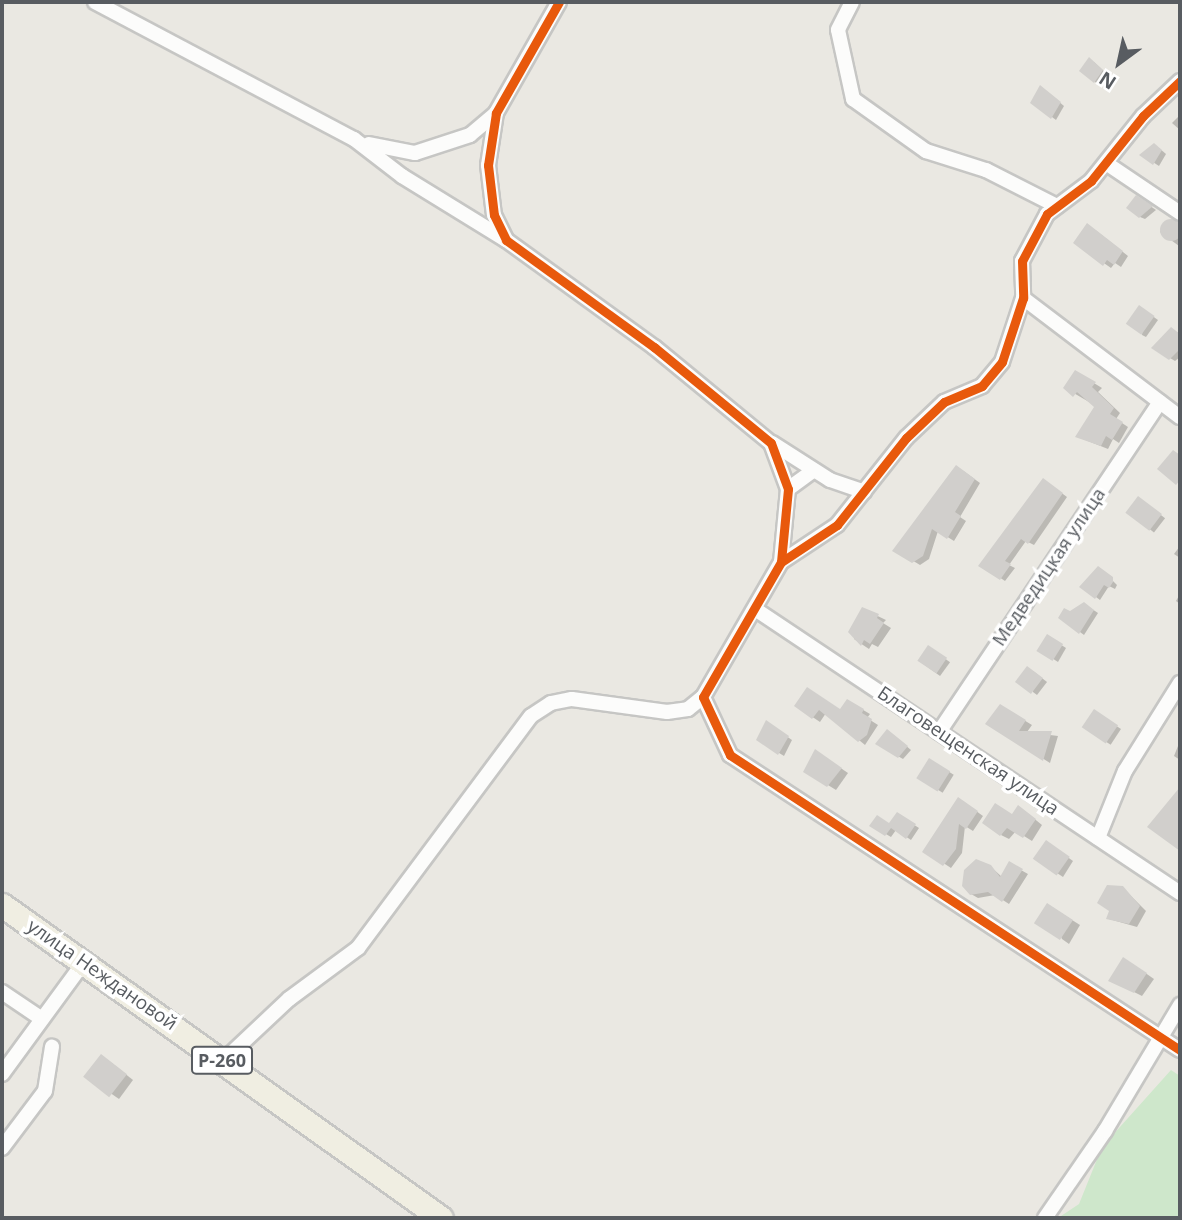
<!DOCTYPE html>
<meta charset="utf-8">
<style>
body{margin:0}
#map{position:relative;width:1182px;height:1220px;overflow:hidden;background:#eae8e2;font-family:"Open Sans",sans-serif}
div>[style]{position:absolute}
.green>*{inset:0;background:#cee7cb}
.shadow>*{inset:0;background:#0003;transform-origin:0 0}
.building>*{inset:0;background:#d1cfcc;transform-origin:0 0}
.round{border-radius:50%}
.roads{filter:drop-shadow(2px 0 #c6c6c4) drop-shadow(-2px 0 #c6c6c4) drop-shadow(0 2px #c6c6c4) drop-shadow(0 -2px #c6c6c4)}
.minor>*{height:14px;margin:-7px;padding:0 7px;transform-origin:7px;border-radius:7px;background:#fcfcfb}
.trunk>*{height:23px;margin:-11.5px;padding:0 11.5px;transform-origin:11.5px;border-radius:11.5px;background:#f0eee2}
.cycleway>*{height:9px;margin:-4.5px;padding:0 4.5px;transform-origin:4.5px;border-radius:4.5px;background:#e8590c}
span{translate:-50% -50%;white-space:nowrap;text-align:center;line-height:1.15;-webkit-text-stroke:7px #fff;paint-order:stroke}
.shield-label span{padding:2px 5px;background:#fff;border:2px solid;border-radius:5px;-webkit-text-stroke-width:0}
.shield-label{font-size:18px;color:#585c61;font-weight:700}
.street-label{font-size:19px;color:#585c61}
.frame{position:absolute;inset:0;border:4px solid #585c61;pointer-events:none}
.north{position:absolute;left:1084px;top:28px;width:70px;height:70px;-webkit-text-stroke:5px #fff;paint-order:stroke;rotate:213deg;font-size:19px;font-weight:700;line-height:28px;text-align:center;color:#585c61}
.north::after{content:'';display:block;margin:auto;width:24px;height:32px;background:#585c61;clip-path:polygon(50% 0,100% 100%,50% 72%,0 100%)}
</style>
<div id="map">
<div class="green">
<div style="clip-path:polygon(1171px 1070px,1180px 1076px,1180px 1218px,1058px 1218px,1079px 1204px,1102px 1147px)"></div>
</div>
<div class="shadow">
<div style="clip-path:polygon(1094px 62px,1107px 74px,1099px 84px,1095px 82px)"></div>
<div style="clip-path:polygon(1045px 90px,1064px 106px,1056px 120px,1052px 117px)"></div>
<div style="clip-path:polygon(1180px 115px,1180px 130px,1172px 123px)"></div>
<div style="clip-path:polygon(1159px 148px,1166px 154px,1159px 166px,1142px 155px)"></div>
<div style="clip-path:polygon(1137px 197px,1156px 210px,1145px 219px,1140px 217px)"></div>
<div style="clip-path:polygon(1170px 220px,1180px 224px,1179px 246px,1160px 232px)"></div>
<div style="clip-path:polygon(1094px 229px,1128px 256px,1121px 267px,1115px 263px,1111px 268px,1075px 243px)"></div>
<div style="clip-path:polygon(1144px 310px,1158px 320px,1146px 337px,1142px 335px)"></div>
<div style="clip-path:polygon(1171px 329px,1180px 334px,1180px 357px,1175px 361px,1153px 348px)"></div>
<div style="clip-path:polygon(1076px 372px,1102px 388px,1098px 392px,1120px 413px,1116px 419px,1128px 427px,1119px 443px,1113px 439px,1108px 449px,1078px 437px,1096px 406px,1065px 388px)"></div>
<div style="clip-path:polygon(962px 470px,980px 483px,960px 517px,966px 521px,954px 541px,938px 531px,929px 559px,920px 565px,895px 550px)"></div>
<div style="clip-path:polygon(1048px 483px,1067px 497px,1034px 545px,1026px 541px,1009px 565px,1015px 568px,1005px 581px,981px 565px)"></div>
<div style="left:1143px;top:501px;width:28px;height:18px;rotate:38deg"></div>
<div style="clip-path:polygon(1180px 546px,1180px 558px,1174px 554px)"></div>
<div style="clip-path:polygon(1103px 571px,1117px 585px,1115px 589px,1109px 586px,1100px 600px,1096px 597px)"></div>
<div style="clip-path:polygon(1180px 594px,1180px 604px,1176px 601px)"></div>
<div style="clip-path:polygon(1089px 607px,1098px 613px,1084px 635px,1060px 617px)"></div>
<div style="clip-path:polygon(863px 609px,886px 620px,883px 623px,891px 628px,878px 647px,872px 644px,869px 649px,854px 639px)"></div>
<div style="clip-path:polygon(1052px 639px,1066px 648px,1058px 662px,1038px 649px)"></div>
<div style="left:929px;top:647px;width:26px;height:17px;rotate:36deg"></div>
<div style="clip-path:polygon(1033px 671px,1047px 682px,1037px 695px,1033px 692px)"></div>
<div style="clip-path:polygon(848px 701px,870px 714px,867px 718px,878px 725px,865px 745px,826px 713px,820px 722px,796px 706px,841px 711px)"></div>
<div style="clip-path:polygon(1001px 706px,1032px 725px,1027px 732px,1058px 736px,1050px 763px,987px 723px)"></div>
<div style="left:1095px;top:712px;width:31px;height:19px;rotate:33deg"></div>
<div style="clip-path:polygon(767px 723px,792px 740px,784px 756px,758px 740px)"></div>
<div style="clip-path:polygon(892px 734px,911px 750px,903px 759px,877px 744px)"></div>
<div style="clip-path:polygon(1180px 741px,1180px 760px,1174px 756px)"></div>
<div style="clip-path:polygon(823px 756px,848px 773px,836px 790px,805px 771px)"></div>
<div style="left:930px;top:760px;width:28px;height:21px;rotate:32deg"></div>
<div style="clip-path:polygon(965px 803px,983px 816px,973px 831px,965px 826px,962px 853px,951px 868px,925px 851px)"></div>
<div style="clip-path:polygon(1026px 812px,1042px 825px,1032px 841px,1016px 831px,1009px 839px,1001px 835px,1013px 816px)"></div>
<div style="clip-path:polygon(897px 814px,919px 828px,911px 840px,896px 830px,891px 837px,872px 826px,889px 825px)"></div>
<div style="clip-path:polygon(1051px 845px,1073px 861px,1063px 877px,1036px 859px)"></div>
<div style="clip-path:polygon(1010px 864px,1028px 874px,1009px 904px,995px 895px,978px 898px,971px 894px,991px 867px,1002px 877px)"></div>
<div style="clip-path:polygon(1123px 888px,1146px 911px,1137px 927px,1109px 919px)"></div>
<div style="clip-path:polygon(1048px 905px,1080px 925px,1069px 944px,1062px 939px)"></div>
<div style="clip-path:polygon(1131px 963px,1154px 979px,1142px 996px,1110px 980px)"></div>
<div style="clip-path:polygon(109px 1061px,133px 1080px,119px 1099px,87px 1077px)"></div>
</div>
<div class="building">
<div style="clip-path:polygon(1089px 57px,1103px 70px,1094px 83px,1079px 71px)"></div>
<div style="clip-path:polygon(1040px 85px,1061px 102px,1051px 119px,1030px 103px)"></div>
<div style="clip-path:polygon(1154px 143px,1162px 150px,1153px 165px,1139px 155px)"></div>
<div style="clip-path:polygon(1136px 195px,1153px 206px,1139px 218px,1126px 208px)"></div>
<div class="round" style="left:1160px;top:219px;width:22px;height:22px"></div>
<div style="clip-path:polygon(1087px 223px,1123px 251px,1114px 265px,1107px 260px,1103px 266px,1073px 243px)"></div>
<div style="left:1139px;top:305px;width:19px;height:23px;rotate:35deg"></div>
<div style="clip-path:polygon(1171px 327px,1180px 334px,1180px 349px,1169px 360px,1151px 348px)"></div>
<div style="clip-path:polygon(1075px 370px,1096px 382px,1092px 387px,1114px 408px,1110px 414px,1123px 422px,1112px 440px,1106px 436px,1101px 446px,1075px 437px,1094px 407px,1077px 392px,1073px 397px,1063px 388px)"></div>
<div style="clip-path:polygon(1173px 450px,1180px 455px,1180px 480px,1176px 485px,1157px 469px)"></div>
<div style="clip-path:polygon(956px 465px,975px 479px,955px 512px,961px 516px,947px 539px,932px 529px,923px 556px,912px 563px,892px 551px)"></div>
<div style="clip-path:polygon(1043px 478px,1063px 493px,1028px 544px,1021px 539px,1005px 561px,1011px 564px,1000px 580px,978px 566px)"></div>
<div style="left:1138px;top:496px;width:30px;height:21px;rotate:37deg"></div>
<div style="clip-path:polygon(1098px 566px,1113px 577px,1113px 582px,1109px 588px,1104px 585px,1095px 599px,1079px 587px)"></div>
<div style="clip-path:polygon(1084px 602px,1094px 610px,1079px 634px,1058px 618px,1064px 608px,1070px 611px)"></div>
<div style="clip-path:polygon(862px 607px,879px 614px,877px 618px,884px 623px,870px 644px,864px 640px,861px 646px,848px 632px)"></div>
<div style="left:1047px;top:634px;width:19px;height:20px;rotate:32deg"></div>
<div style="left:928px;top:645px;width:23px;height:19px;rotate:34deg"></div>
<div style="left:1027px;top:666px;width:20px;height:20px;rotate:37deg"></div>
<div style="clip-path:polygon(807px 687px,840px 709px,847px 699px,864px 709px,862px 713px,872px 719px,867px 735px,858px 742px,819px 710px,812px 719px,794px 706px)"></div>
<div style="clip-path:polygon(1000px 704px,1026px 720px,1019px 731px,1052px 731px,1043px 761px,985px 724px)"></div>
<div style="left:1094px;top:709px;width:29px;height:22px;rotate:34deg"></div>
<div style="clip-path:polygon(766px 720px,789px 736px,778px 755px,756px 740px)"></div>
<div style="clip-path:polygon(887px 729px,908px 746px,898px 758px,875px 744px)"></div>
<div style="clip-path:polygon(815px 749px,842px 768px,827px 787px,803px 772px)"></div>
<div style="left:929px;top:758px;width:25px;height:24px;rotate:32deg"></div>
<div style="clip-path:polygon(1180px 787px,1180px 851px,1147px 827px)"></div>
<div style="clip-path:polygon(958px 797px,978px 811px,966px 829px,959px 824px,956px 849px,943px 866px,922px 852px)"></div>
<div style="clip-path:polygon(995px 803px,1012px 814px,1018px 805px,1036px 819px,1023px 838px,1007px 828px,1000px 836px,982px 823px)"></div>
<div style="clip-path:polygon(897px 812px,916px 824px,906px 839px,891px 828px,885px 836px,869px 826px,877px 815px,889px 823px)"></div>
<div style="left:1046px;top:840px;width:29px;height:23px;rotate:35deg"></div>
<div style="clip-path:polygon(976px 859px,991px 865px,1000px 877px,1009px 861px,1023px 869px,1002px 902px,988px 892px,970px 895px,962px 886px,964px 870px)"></div>
<div style="clip-path:polygon(1107px 885px,1123px 886px,1140px 906px,1129px 924px,1106px 919px,1109px 911px,1097px 903px)"></div>
<div style="left:1047px;top:903px;width:31px;height:24px;rotate:33deg"></div>
<div style="clip-path:polygon(1123px 957px,1147px 973px,1134px 993px,1108px 981px)"></div>
<div style="left:101px;top:1054px;width:33px;height:29px;rotate:38deg"></div>
</div>
<div class="roads">
<div class="minor">
<div style="left:95px;top:2px;width:293px;rotate:27.9deg"></div>
<div style="left:354px;top:139px;width:61px;rotate:37.6deg"></div>
<div style="left:402px;top:176px;width:122px;rotate:31.6deg"></div>
<div style="left:559px;top:2px;width:128px;rotate:119.6deg"></div>
<div style="left:496px;top:113px;width:53px;rotate:98.7deg"></div>
<div style="left:488px;top:165px;width:50px;rotate:83.2deg"></div>
<div style="left:494px;top:215px;width:28px;rotate:64deg"></div>
<div style="left:506px;top:240px;width:183px;rotate:35.9deg"></div>
<div style="left:654px;top:347px;width:151px;rotate:39.4deg"></div>
<div style="left:771px;top:443px;width:49px;rotate:69.7deg"></div>
<div style="left:788px;top:489px;width:73px;rotate:95.5deg"></div>
<div style="left:852px;top:2px;width:31px;rotate:117deg"></div>
<div style="left:838px;top:30px;width:71px;rotate:77.7deg"></div>
<div style="left:853px;top:99px;width:90px;rotate:35.5deg"></div>
<div style="left:926px;top:151px;width:63px;rotate:17.6deg"></div>
<div style="left:986px;top:170px;width:80px;rotate:26.9deg"></div>
<div style="left:1180px;top:81px;width:51px;rotate:136.6deg"></div>
<div style="left:1143px;top:116px;width:83px;rotate:128.7deg"></div>
<div style="left:1091px;top:181px;width:55px;rotate:143.1deg"></div>
<div style="left:1047px;top:214px;width:53px;rotate:118deg"></div>
<div style="left:1022px;top:261px;width:37px;rotate:88deg"></div>
<div style="left:1023px;top:298px;width:67px;rotate:108.2deg"></div>
<div style="left:1002px;top:362px;width:31px;rotate:130deg"></div>
<div style="left:982px;top:386px;width:41px;rotate:157.2deg"></div>
<div style="left:944px;top:402px;width:52px;rotate:136.5deg"></div>
<div style="left:906px;top:438px;width:111px;rotate:128.4deg"></div>
<div style="left:837px;top:525px;width:67px;rotate:146.5deg"></div>
<div style="left:781px;top:562px;width:156px;rotate:120deg"></div>
<div style="left:703px;top:697px;width:64px;rotate:65deg"></div>
<div style="left:730px;top:755px;width:538px;rotate:33.25deg"></div>
<div style="left:369px;top:144px;width:47px;rotate:11.1deg"></div>
<div style="left:415px;top:153px;width:58px;rotate:-18.1deg"></div>
<div style="left:470px;top:135px;width:34px;rotate:-40deg"></div>
<div style="left:1106px;top:163px;width:89px;rotate:34deg"></div>
<div style="left:1023px;top:298px;width:197px;rotate:37.2deg"></div>
<div style="left:772px;top:443px;width:69px;rotate:32.5deg"></div>
<div style="left:830px;top:480px;width:36px;rotate:19deg"></div>
<div style="left:788px;top:489px;width:32px;rotate:-36deg"></div>
<div style="left:755px;top:609px;width:511px;rotate:33.75deg"></div>
<div style="left:939px;top:732px;width:397px;rotate:-56.2deg"></div>
<div style="left:1098px;top:838px;width:72px;rotate:-68.1deg"></div>
<div style="left:1125px;top:771px;width:104px;rotate:-58deg"></div>
<div style="left:2px;top:992px;width:48px;rotate:34deg"></div>
<div style="left:223px;top:1061px;width:91px;rotate:-43.2deg"></div>
<div style="left:289px;top:999px;width:86px;rotate:-36.5deg"></div>
<div style="left:358px;top:948px;width:289px;rotate:-53.3deg"></div>
<div style="left:531px;top:716px;width:24px;rotate:-33deg"></div>
<div style="left:551px;top:703px;width:21px;rotate:-11deg"></div>
<div style="left:572px;top:699px;width:96px;rotate:7.8deg"></div>
<div style="left:667px;top:712px;width:21px;rotate:-8deg"></div>
<div style="left:688px;top:709px;width:19px;rotate:-39deg"></div>
<div style="left:2px;top:1074px;width:139px;rotate:-53.8deg"></div>
<div style="left:2px;top:1148px;width:71px;rotate:-53deg"></div>
<div style="left:45px;top:1091px;width:45px;rotate:-81deg"></div>
<div style="left:1045px;top:1218px;width:106px;rotate:-55.4deg"></div>
<div style="left:1105px;top:1131px;width:147px;rotate:-59.2deg"></div>
</div>
<div class="trunk">
<div style="left:2px;top:905px;width:539px;rotate:35.49deg"></div>
</div>
</div>
<div class="cycleway">
<div style="left:559px;top:2px;width:128px;rotate:119.6deg"></div>
<div style="left:496px;top:113px;width:53px;rotate:98.7deg"></div>
<div style="left:488px;top:165px;width:50px;rotate:83.2deg"></div>
<div style="left:494px;top:215px;width:28px;rotate:64deg"></div>
<div style="left:506px;top:240px;width:183px;rotate:35.9deg"></div>
<div style="left:654px;top:347px;width:151px;rotate:39.4deg"></div>
<div style="left:771px;top:443px;width:49px;rotate:69.7deg"></div>
<div style="left:788px;top:489px;width:73px;rotate:95.5deg"></div>
<div style="left:1180px;top:81px;width:51px;rotate:136.6deg"></div>
<div style="left:1143px;top:116px;width:83px;rotate:128.7deg"></div>
<div style="left:1091px;top:181px;width:55px;rotate:143.1deg"></div>
<div style="left:1047px;top:214px;width:53px;rotate:118deg"></div>
<div style="left:1022px;top:261px;width:37px;rotate:88deg"></div>
<div style="left:1023px;top:298px;width:67px;rotate:108.2deg"></div>
<div style="left:1002px;top:362px;width:31px;rotate:130deg"></div>
<div style="left:982px;top:386px;width:41px;rotate:157.2deg"></div>
<div style="left:944px;top:402px;width:52px;rotate:136.5deg"></div>
<div style="left:906px;top:438px;width:111px;rotate:128.4deg"></div>
<div style="left:837px;top:525px;width:67px;rotate:146.5deg"></div>
<div style="left:781px;top:562px;width:156px;rotate:120deg"></div>
<div style="left:703px;top:697px;width:64px;rotate:65deg"></div>
<div style="left:730px;top:755px;width:538px;rotate:33.25deg"></div>
</div>
<div class="shield-label">
<span style="left:222px;top:1060px">Р-260</span>
</div>
<div class="street-label">
<span style="left:1049px;top:567px;rotate:-56deg">Медведицкая улица</span>
<span style="left:968px;top:751px;rotate:34deg">Благовещенская улица</span>
<span style="left:102px;top:975px;rotate:35deg">улица Неждановой</span>
</div>
<div class="frame"></div>
<div class="north">N</div>
</div>
